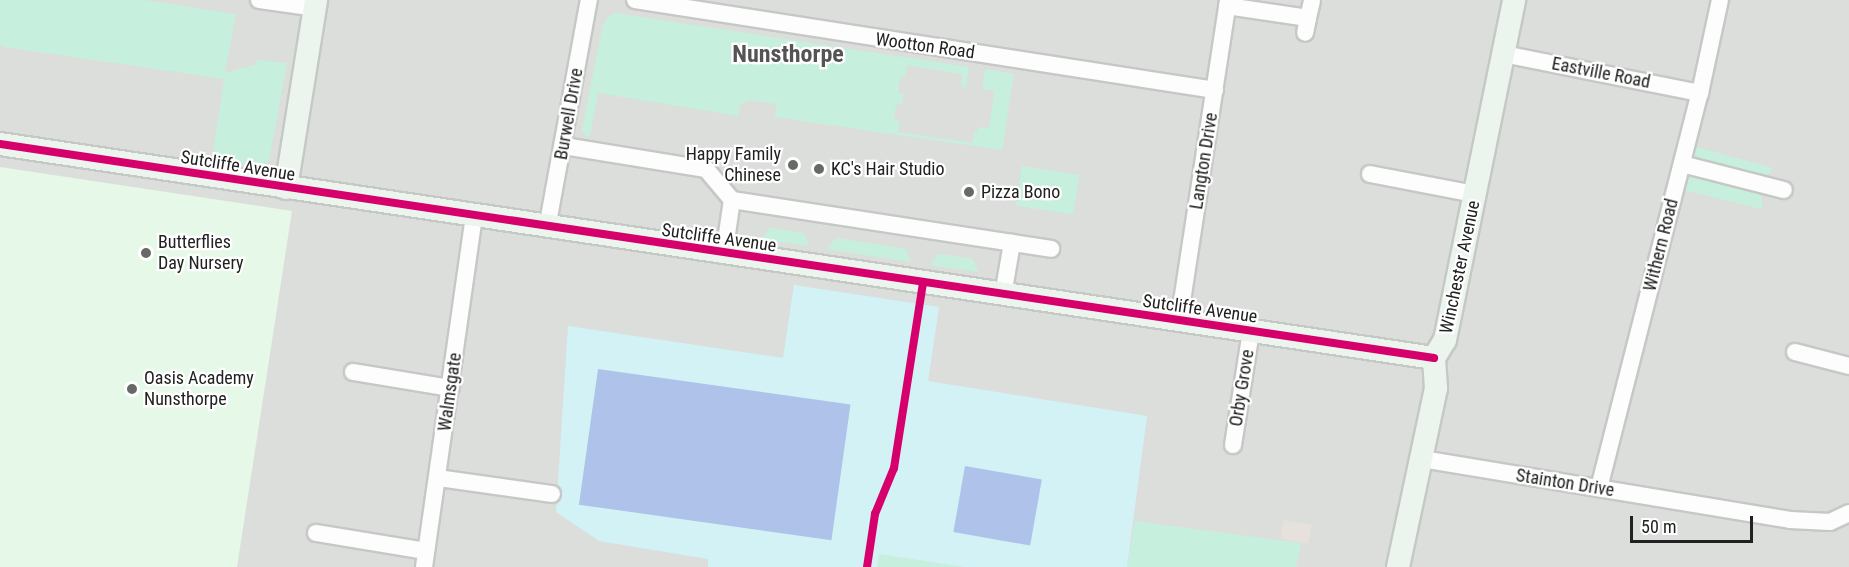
<!DOCTYPE html>
<style>
body{margin:0}
#map{position:relative;width:1849px;height:567px;overflow:hidden;background:#eaefea;font-family:"Roboto Condensed",sans-serif}
div>[style]{position:absolute}
.residential>*{inset:0;background:#dcdedb;transform-origin:0 0}
.industrial>*{inset:0;background:#e7e1dc;transform-origin:0 0}
.education>*{inset:0;background:#e6f8e7}
.grass>*{inset:0;background:#c6f0dd;transform-origin:0 0}
.park>*{inset:0;background:#d3f2f6}
.pitch>*{inset:0;background:#afc2e9;transform-origin:0 0}
.parking>*{inset:0;background:#dcdedc}
.roads{filter:drop-shadow(2px 0 #c6c8c6) drop-shadow(-2px 0 #c6c8c6) drop-shadow(0 2px #c6c8c6) drop-shadow(0 -2px #c6c8c6)}
.street>*{height:16px;margin:-8px;padding:0 8px;transform-origin:8px;border-radius:8px;background:#fcfdfc}
.secondary>*{height:22px;margin:-11px;padding:0 11px;transform-origin:11px;border-radius:11px;background:#ebf5ed}
.cycleway>*{height:8px;margin:-4px;padding:0 4px;transform-origin:4px;border-radius:4px;background:#d6006c}
.dots>*{width:16px;height:16px;translate:-50% -50%;box-sizing:border-box;border:3px solid #fff;border-radius:50%}
span{translate:-50% -50%;white-space:nowrap;text-align:center;line-height:1.15;-webkit-text-stroke:4.5px #fff;paint-order:stroke}
.street-label{font-size:18px;color:#212121}
.poi-label{font-size:18px;color:#212121}
.right{translate:-100% -50%;text-align:right}
.left{translate:0 -50%;text-align:left}
.district-label{font-size:24px;color:#545454;font-weight:700}
.scale{position:absolute;left:1630px;top:516px;width:123px;height:27px;box-sizing:border-box;border:3px solid #212121;border-top:0;padding-left:8px;font-size:18px;line-height:21px;white-space:nowrap;color:#212121;-webkit-text-stroke:4px #fff;paint-order:stroke}
</style>
<div id="map">
<div class="residential">
<div style="left:0;top:0;width:1849px;height:567px"></div>
</div>
<div class="industrial">
<div style="left:1284px;top:520px;width:28px;height:19px;rotate:10deg"></div>
</div>
<div class="education">
<div style="clip-path:polygon(0 167px,292px 211px,237px 567px,0 567px)"></div>
</div>
<div class="grass">
<div style="clip-path:polygon(0 0,144px 0,236px 14px,225px 73px,257px 64px,256px 60px,287px 63px,269px 161px,259px 166px,212px 159px,224px 79px,5px 47px,0 45px)"></div>
<div style="clip-path:polygon(615px 13px,969px 67px,966px 88px,961px 87px,962px 74px,900px 77px,904px 94px,902px 105px,897px 104px,895px 119px,900px 120px,898px 132px,974px 132px,978px 127px,989px 128px,994px 91px,982px 89px,985px 69px,1014px 74px,1002px 150px,775px 117px,776px 104px,749px 100px,740px 105px,738px 116px,598px 93px,590px 137px,585px 135px,582px 129px,603px 24px,609px 16px)"></div>
<div style="clip-path:polygon(1696px 147px,1773px 168px,1767px 176px,1760px 178px,1694px 162px,1692px 158px)"></div>
<div style="left:1022px;top:166px;width:58px;height:40px;rotate:9deg"></div>
<div style="clip-path:polygon(1699px 176px,1754px 190px,1762px 197px,1762px 209px,1684px 190px,1687px 179px)"></div>
<div style="clip-path:polygon(769px 228px,804px 233px,809px 246px,761px 239px)"></div>
<div style="clip-path:polygon(836px 238px,906px 249px,911px 262px,826px 249px)"></div>
<div style="clip-path:polygon(939px 254px,973px 259px,978px 272px,930px 265px)"></div>
<div style="clip-path:polygon(1135px 521px,1301px 543px,1296px 567px,1127px 567px)"></div>
<div style="clip-path:polygon(879px 554px,964px 567px,877px 567px)"></div>
</div>
<div class="park">
<div style="clip-path:polygon(794px 285px,939px 307px,928px 381px,1147px 416px,1127px 567px,964px 567px,879px 554px,877px 567px,708px 567px,708px 559px,599px 541px,556px 512px,568px 326px,783px 358px)"></div>
</div>
<div class="pitch">
<div style="left:598px;top:369px;width:255px;height:137px;rotate:8deg"></div>
<div style="left:965px;top:466px;width:78px;height:67px;rotate:10deg"></div>
</div>
<div class="parking">
<div style="clip-path:polygon(907px 65px,962px 74px,961px 86px,966px 88px,969px 67px,985px 69px,982px 89px,994px 91px,989px 128px,978px 127px,977px 132px,974px 132px,972px 143px,898px 132px,900px 120px,894px 119px,896px 104px,902px 105px,904px 94px,898px 93px,900px 77px,905px 78px)"></div>
<div style="clip-path:polygon(732px 180px,751px 198px,776px 196px,779px 193px,775px 188px,780px 184px,783px 188px,787px 185px,792px 191px,797px 188px,801px 191px,805px 188px,809px 193px,813px 189px,825px 203px,841px 193px,846px 199px,852px 194px,857px 200px,864px 196px,877px 212px,891px 200px,895px 205px,900px 202px,904px 207px,909px 204px,912px 208px,917px 205px,928px 220px,940px 207px,947px 214px,951px 210px,955px 215px,959px 211px,963px 216px,967px 212px,977px 226px,983px 217px,996px 219px,1004px 234px,1013px 221px,1032px 226px,1035px 223px,1039px 227px,1031px 240px,1061px 245px,1059px 255px,1035px 252px,1024px 255px,986px 245px,979px 249px,982px 254px,978px 257px,974px 252px,961px 253px,957px 249px,952px 252px,948px 248px,943px 250px,935px 238px,920px 234px,909px 244px,905px 241px,901px 244px,897px 241px,893px 243px,889px 239px,897px 232px,892px 231px,884px 238px,874px 228px,863px 235px,856px 225px,850px 225px,857px 234px,852px 237px,848px 233px,843px 237px,839px 231px,834px 234px,821px 221px,804px 230px,799px 226px,795px 229px,791px 225px,787px 228px,782px 223px,778px 226px,774px 221px,769px 224px,765px 220px,768px 218px,760px 211px,746px 214px,740px 222px,725px 220px,721px 209px,712px 203px)"></div>
<div style="clip-path:polygon(1156px 182px,1188px 188px,1171px 295px,1164px 299px,1061px 285px,1068px 235px,1074px 225px,1100px 230px,1100px 233px,1121px 236px,1122px 232px,1160px 239px,1168px 203px,1153px 201px)"></div>
</div>
<div class="roads">
<div class="street">
<div style="left:259px;top:0;width:57px;rotate:8.1deg"></div>
<div style="left:635px;top:0;width:587px;rotate:8.82deg"></div>
<div style="left:1227px;top:6px;width:82px;rotate:8.4deg"></div>
<div style="left:1308px;top:18px;width:15px;rotate:101deg"></div>
<div style="left:1308px;top:18px;width:18px;rotate:-77deg"></div>
<div style="left:1503px;top:54px;width:201px;rotate:11.2deg"></div>
<div style="left:564px;top:146px;width:144px;rotate:9.2deg"></div>
<div style="left:706px;top:169px;width:40px;rotate:50deg"></div>
<div style="left:732px;top:200px;width:323px;rotate:8.7deg"></div>
<div style="left:1682px;top:164px;width:105px;rotate:14.3deg"></div>
<div style="left:1370px;top:174px;width:107px;rotate:10.8deg"></div>
<div style="left:547px;top:228px;width:232px;rotate:-79.6deg"></div>
<div style="left:724px;top:254px;width:55px;rotate:-81.6deg"></div>
<div style="left:1003px;top:295px;width:53px;rotate:-80.2deg"></div>
<div style="left:1179px;top:321px;width:325px;rotate:-81.3deg"></div>
<div style="left:1795px;top:352px;width:56px;rotate:14.5deg"></div>
<div style="left:353px;top:372px;width:99px;rotate:9.3deg"></div>
<div style="left:1233px;top:445px;width:115px;rotate:-81deg"></div>
<div style="left:1422px;top:459px;width:373px;rotate:9.4deg"></div>
<div style="left:1790px;top:520px;width:40px;rotate:2.9deg"></div>
<div style="left:1830px;top:522px;width:21px;rotate:-25deg"></div>
<div style="left:438px;top:478px;width:115px;rotate:8deg"></div>
<div style="left:1599px;top:488px;width:408px;rotate:-75.7deg"></div>
<div style="left:1700px;top:93px;width:95px;rotate:-77.9deg"></div>
<div style="left:316px;top:533px;width:111px;rotate:9.3deg"></div>
<div style="left:424px;top:567px;width:354px;rotate:-81.9deg"></div>
</div>
<div class="secondary">
<div style="left:0;top:144px;width:1450px;rotate:8.49deg"></div>
<div style="left:286px;top:188px;width:190px;rotate:-80.9deg"></div>
<div style="left:1398px;top:567px;width:183px;rotate:-78deg"></div>
<div style="left:1436px;top:388px;width:30px;rotate:-94deg"></div>
<div style="left:1434px;top:358px;width:21px;rotate:-59deg"></div>
<div style="left:1445px;top:340px;width:347px;rotate:-78.5deg"></div>
</div>
</div>
<div class="cycleway">
<div style="left:0;top:144px;width:1450px;rotate:8.49deg"></div>
<div style="left:867px;top:567px;width:54px;rotate:-81.4deg"></div>
<div style="left:875px;top:514px;width:50px;rotate:-67.6deg"></div>
<div style="left:894px;top:468px;width:187px;rotate:-81.1deg"></div>
</div>
<div class="dots">
<div style="left:793px;top:165px;background:#676967"></div>
<div style="left:819px;top:169px;background:#676967"></div>
<div style="left:969px;top:192px;background:#676967"></div>
<div style="left:146px;top:253px;background:#676967"></div>
<div style="left:132px;top:389px;background:#676967"></div>
</div>
<div class="street-label">
<span style="left:925px;top:46px;rotate:8deg">Wootton Road</span>
<span style="left:1601px;top:73px;rotate:11deg">Eastville Road</span>
<span style="left:569px;top:114px;rotate:-80deg">Burwell Drive</span>
<span style="left:1204px;top:161px;rotate:-81deg">Langton Drive</span>
<span style="left:238px;top:166px;rotate:9deg">Sutcliffe Avenue</span>
<span style="left:719px;top:238px;rotate:8deg">Sutcliffe Avenue</span>
<span style="left:1661px;top:245px;rotate:-76deg">Withern Road</span>
<span style="left:1460px;top:267px;rotate:-78deg">Winchester Avenue</span>
<span style="left:1200px;top:309px;rotate:8deg">Sutcliffe Avenue</span>
<span style="left:1242px;top:388px;rotate:-81deg">Orby Grove</span>
<span style="left:450px;top:392px;rotate:-82deg">Walmsgate</span>
<span style="left:1565px;top:483px;rotate:9deg">Stainton Drive</span>
</div>
<div class="poi-label">
<span class="right" style="left:781px;top:165px">Happy Family<br>Chinese</span>
<span class="left" style="left:831px;top:169px">KC's Hair Studio</span>
<span class="left" style="left:981px;top:192px">Pizza Bono</span>
<span class="left" style="left:158px;top:253px">Butterflies<br>Day Nursery</span>
<span class="left" style="left:144px;top:389px">Oasis Academy<br>Nunsthorpe</span>
</div>
<div class="district-label">
<span style="left:788px;top:55px">Nunsthorpe</span>
</div>
<div class="scale">50 m</div>
</div>
